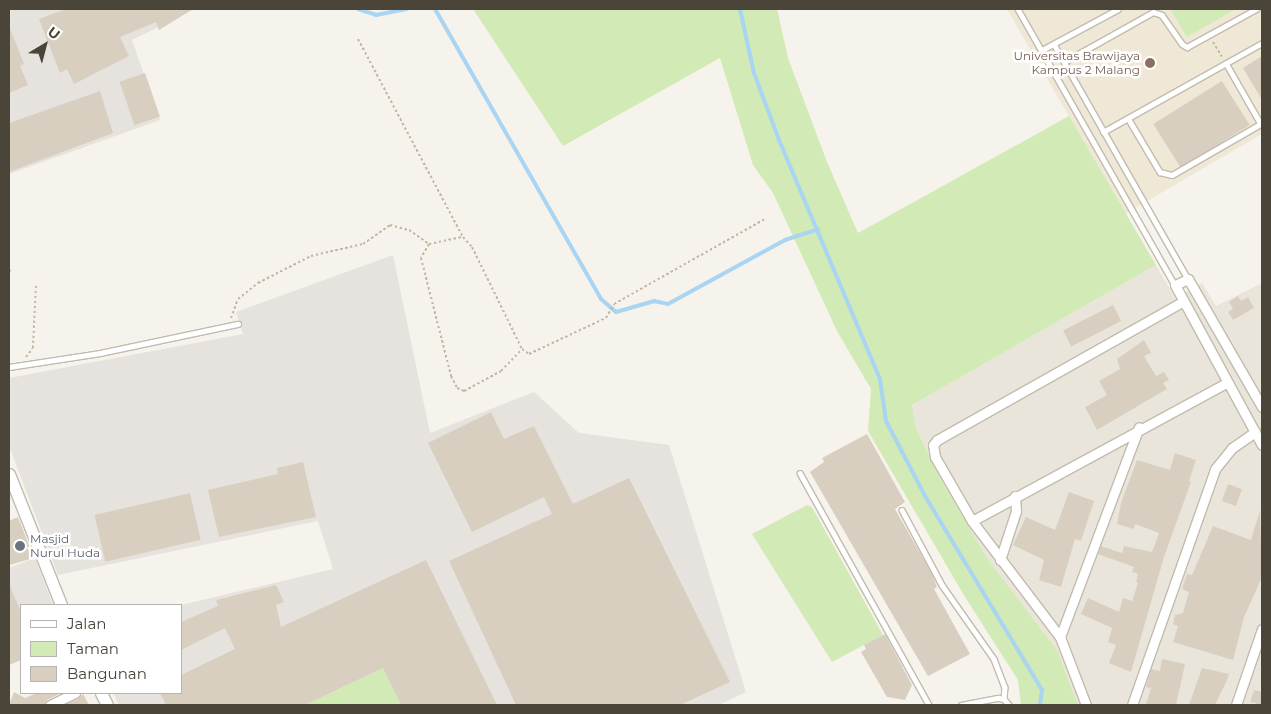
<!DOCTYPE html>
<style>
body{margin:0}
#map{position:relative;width:1271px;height:714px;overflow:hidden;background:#f6f3ec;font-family:Montserrat,sans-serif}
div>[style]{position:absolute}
.residential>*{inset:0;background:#eae5da}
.industrial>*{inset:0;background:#e6e2dd}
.education>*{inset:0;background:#efe8d6}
.green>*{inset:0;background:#d2eab5}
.stream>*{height:4px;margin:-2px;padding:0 2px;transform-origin:2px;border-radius:2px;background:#a9d4f2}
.building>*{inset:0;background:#d8cfc1;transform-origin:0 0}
.path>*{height:2px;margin-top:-1px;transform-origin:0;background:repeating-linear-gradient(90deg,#c4b79f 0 2.5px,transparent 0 5px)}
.roads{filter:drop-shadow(1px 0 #c2bbae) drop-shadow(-1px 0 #c2bbae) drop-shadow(0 1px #c2bbae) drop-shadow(0 -1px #c2bbae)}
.service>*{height:4.5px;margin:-2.25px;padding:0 2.25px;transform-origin:2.25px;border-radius:2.25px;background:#fff}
.minor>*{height:9px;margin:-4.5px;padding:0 4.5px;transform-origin:4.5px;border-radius:4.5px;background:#fff}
.tertiary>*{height:11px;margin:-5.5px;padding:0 5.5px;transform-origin:5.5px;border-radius:5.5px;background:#fff}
.dots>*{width:14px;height:14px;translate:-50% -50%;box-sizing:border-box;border:2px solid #fff;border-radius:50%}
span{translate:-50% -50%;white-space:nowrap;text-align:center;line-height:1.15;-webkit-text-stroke:5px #fff;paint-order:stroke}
.education-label{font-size:12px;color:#785e54}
.right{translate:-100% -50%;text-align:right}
.worship-label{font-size:12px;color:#5b616d}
.left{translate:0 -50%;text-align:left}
.frame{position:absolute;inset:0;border:10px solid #4b4439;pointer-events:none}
.legend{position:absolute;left:20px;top:604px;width:162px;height:90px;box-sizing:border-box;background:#fff;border:1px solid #b7b4b0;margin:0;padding:6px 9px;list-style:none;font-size:15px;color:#4b4439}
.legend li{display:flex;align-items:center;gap:10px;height:25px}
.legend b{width:25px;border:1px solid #b7b4b0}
.north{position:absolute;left:20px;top:20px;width:50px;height:50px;-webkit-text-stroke:4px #fff;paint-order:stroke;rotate:37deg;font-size:14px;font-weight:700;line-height:20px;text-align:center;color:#4b4439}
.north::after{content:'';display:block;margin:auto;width:18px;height:22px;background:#4b4439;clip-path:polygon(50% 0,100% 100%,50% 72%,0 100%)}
</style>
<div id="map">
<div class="residential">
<div style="clip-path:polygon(1156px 265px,1175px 298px,1202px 283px,1216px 306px,1262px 283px,1262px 705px,1078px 705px,1057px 650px,989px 561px,938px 475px,916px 428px,912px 405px)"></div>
</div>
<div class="industrial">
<div style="clip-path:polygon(9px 9px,195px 9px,132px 40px,160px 120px,9px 174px)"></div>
<div style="clip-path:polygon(393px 255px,430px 433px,534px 392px,579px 433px,669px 445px,746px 692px,719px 705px,401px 705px,382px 668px,305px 705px,119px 705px,113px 693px,181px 693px,181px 605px,333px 569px,318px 521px,58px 575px,9px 446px,9px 378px,243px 334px,236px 312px)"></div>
<div style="clip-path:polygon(35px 558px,53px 605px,21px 605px,21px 637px,9px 642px,9px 568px)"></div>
</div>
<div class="education">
<div style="clip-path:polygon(1007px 9px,1262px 9px,1262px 134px,1125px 214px)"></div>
</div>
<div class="green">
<div style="clip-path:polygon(473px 9px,777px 9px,788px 58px,827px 162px,858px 233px,1069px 116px,1156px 265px,912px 405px,916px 428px,938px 475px,989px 561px,1057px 650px,1078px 705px,1021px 705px,1018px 680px,965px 597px,868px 431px,871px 389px,837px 331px,773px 193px,753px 165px,720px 58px,563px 146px)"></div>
<div style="clip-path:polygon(1170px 9px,1236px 9px,1187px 37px)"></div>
<div style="clip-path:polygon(807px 505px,812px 507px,883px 635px,832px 662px,752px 534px)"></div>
<div style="clip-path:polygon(383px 668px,401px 705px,305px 705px)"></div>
</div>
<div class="stream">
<div style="left:358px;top:9px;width:19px;rotate:18deg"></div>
<div style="left:376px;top:15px;width:31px;rotate:-11deg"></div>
<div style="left:435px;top:9px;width:334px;rotate:60.2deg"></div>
<div style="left:601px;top:299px;width:20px;rotate:41deg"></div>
<div style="left:616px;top:312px;width:40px;rotate:-16deg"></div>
<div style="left:654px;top:301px;width:14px;rotate:12deg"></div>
<div style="left:668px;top:304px;width:133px;rotate:-28.7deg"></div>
<div style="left:785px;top:240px;width:35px;rotate:-18deg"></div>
<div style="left:740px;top:9px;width:66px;rotate:77.7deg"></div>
<div style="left:754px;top:73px;width:72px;rotate:69.5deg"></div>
<div style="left:779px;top:140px;width:259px;rotate:67.1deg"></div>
<div style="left:880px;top:379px;width:42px;rotate:81.9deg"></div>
<div style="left:886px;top:421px;width:85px;rotate:62.5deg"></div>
<div style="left:925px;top:496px;width:227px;rotate:58.9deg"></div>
<div style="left:1042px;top:690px;width:15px;rotate:98deg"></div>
</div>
<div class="building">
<div style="clip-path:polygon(66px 9px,193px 9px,159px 30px,156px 22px,120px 37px,129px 56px,74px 84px,67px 69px,60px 73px,39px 19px)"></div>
<div style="clip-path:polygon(9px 26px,24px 64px,20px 66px,28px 85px,9px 93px)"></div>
<div style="clip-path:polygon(1262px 56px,1262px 100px,1243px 68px)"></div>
<div style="left:145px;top:73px;width:46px;height:27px;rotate:71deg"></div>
<div style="left:1222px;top:81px;width:52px;height:81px;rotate:58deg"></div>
<div style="clip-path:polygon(100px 91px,113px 133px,9px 172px,9px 123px)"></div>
<div style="clip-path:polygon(1238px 296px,1241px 301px,1248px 297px,1254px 308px,1233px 320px,1228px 312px,1233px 309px,1229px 302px)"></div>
<div style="left:1113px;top:305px;width:18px;height:56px;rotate:63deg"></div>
<div style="clip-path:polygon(1144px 340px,1151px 353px,1144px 356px,1156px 376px,1164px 372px,1169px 380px,1163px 383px,1167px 389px,1097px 430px,1085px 407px,1107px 395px,1099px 381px,1120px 369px,1117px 359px)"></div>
<div style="clip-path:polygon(491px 412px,504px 439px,534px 426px,573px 504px,629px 478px,730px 682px,680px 705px,516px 705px,449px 561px,552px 514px,544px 497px,472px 532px,428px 443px)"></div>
<div style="clip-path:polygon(867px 434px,905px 502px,895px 509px,932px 574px,937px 587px,934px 589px,970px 654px,928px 676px,810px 472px,824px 462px,822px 458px)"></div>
<div style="clip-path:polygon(1175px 453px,1196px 460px,1189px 481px,1191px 482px,1164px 557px,1131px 672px,1109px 663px,1116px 645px,1108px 642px,1112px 628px,1081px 614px,1088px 598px,1119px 612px,1123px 598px,1132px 601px,1138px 583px,1136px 582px,1138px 574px,1132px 572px,1134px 567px,1098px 554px,1101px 546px,1122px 553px,1124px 546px,1152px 552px,1159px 533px,1135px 524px,1134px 529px,1117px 524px,1121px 503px,1137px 460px,1170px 470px)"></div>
<div style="clip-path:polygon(303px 462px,316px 517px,219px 537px,208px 490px,278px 474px,277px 468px)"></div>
<div style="left:1228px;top:484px;width:15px;height:18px;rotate:20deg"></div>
<div style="clip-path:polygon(1069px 492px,1094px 501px,1081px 541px,1075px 539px,1061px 587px,1039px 580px,1044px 560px,1013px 545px,1026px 517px,1055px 530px)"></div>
<div style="left:190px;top:493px;width:48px;height:98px;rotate:77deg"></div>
<div style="clip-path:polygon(1260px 510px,1262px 577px,1244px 617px,1233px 660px,1173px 642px,1178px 626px,1173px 624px,1175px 615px,1183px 613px,1189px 592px,1182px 589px,1187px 574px,1192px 575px,1213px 526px,1251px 540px)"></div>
<div style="clip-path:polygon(18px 517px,34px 558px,9px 565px,9px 521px)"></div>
<div style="clip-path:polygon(426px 560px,497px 705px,401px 705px,383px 668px,305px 705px,166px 705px,160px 693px,181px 693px,181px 675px,235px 649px,225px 628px,181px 650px,181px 622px,218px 606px,216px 600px,276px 585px,284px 602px,276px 605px,281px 627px)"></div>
<div style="clip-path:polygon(9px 584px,21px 612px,21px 660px,9px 665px)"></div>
<div style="clip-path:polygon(885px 634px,912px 685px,905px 700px,887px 697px,861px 652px,866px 649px,864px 645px)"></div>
<div style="clip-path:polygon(1162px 659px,1185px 664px,1176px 705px,1146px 705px,1151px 688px,1146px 687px,1150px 674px,1151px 669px,1160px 671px)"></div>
<div style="clip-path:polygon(1202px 668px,1229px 674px,1227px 680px,1215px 705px,1189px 705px)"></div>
<div style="clip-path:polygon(1254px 690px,1262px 692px,1262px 705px,1250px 702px)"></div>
<div style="clip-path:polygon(14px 692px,25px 698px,37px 693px,61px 693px,47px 700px,44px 705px,9px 705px)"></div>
<div style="clip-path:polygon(83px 694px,89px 705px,64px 705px,78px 699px)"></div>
</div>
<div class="path">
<div style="left:358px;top:39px;width:224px;rotate:62.1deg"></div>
<div style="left:1213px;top:42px;width:17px;rotate:59deg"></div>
<div style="left:429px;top:244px;width:16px;rotate:120deg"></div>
<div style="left:421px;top:258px;width:122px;rotate:75.7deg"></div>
<div style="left:451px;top:376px;width:13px;rotate:63deg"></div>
<div style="left:457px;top:388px;width:8px;rotate:23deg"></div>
<div style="left:464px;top:391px;width:42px;rotate:-28.4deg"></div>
<div style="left:501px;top:371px;width:29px;rotate:-46deg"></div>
<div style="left:9px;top:271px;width:2px;rotate:-27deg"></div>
<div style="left:231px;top:318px;width:20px;rotate:-70deg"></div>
<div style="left:238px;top:299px;width:26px;rotate:-39deg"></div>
<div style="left:258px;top:283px;width:59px;rotate:-27deg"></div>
<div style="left:311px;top:256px;width:53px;rotate:-13deg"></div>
<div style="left:363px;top:244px;width:33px;rotate:-35deg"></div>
<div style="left:390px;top:225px;width:20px;rotate:15deg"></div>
<div style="left:409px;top:230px;width:24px;rotate:35deg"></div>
<div style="left:429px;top:244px;width:35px;rotate:-12deg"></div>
<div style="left:463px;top:237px;width:13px;rotate:48deg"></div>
<div style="left:472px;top:247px;width:114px;rotate:63.9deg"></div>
<div style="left:522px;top:349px;width:9px;rotate:36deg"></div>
<div style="left:529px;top:354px;width:85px;rotate:-25.1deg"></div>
<div style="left:606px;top:318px;width:16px;rotate:-60deg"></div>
<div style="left:614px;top:304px;width:173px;rotate:-29.4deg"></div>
<div style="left:26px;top:357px;width:11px;rotate:-52deg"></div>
<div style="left:33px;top:348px;width:63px;rotate:-87.3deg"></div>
</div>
<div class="roads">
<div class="service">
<div style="left:1018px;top:9px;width:318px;rotate:60.4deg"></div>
<div style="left:1054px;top:44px;width:271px;rotate:60.3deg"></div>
<div style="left:1042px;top:50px;width:86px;rotate:-28.3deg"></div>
<div style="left:1064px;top:62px;width:102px;rotate:-29.3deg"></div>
<div style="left:1153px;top:12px;width:9px;rotate:18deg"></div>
<div style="left:1162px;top:15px;width:35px;rotate:55deg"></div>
<div style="left:1182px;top:44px;width:6px;rotate:31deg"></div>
<div style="left:1187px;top:47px;width:79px;rotate:-28.8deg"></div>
<div style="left:1226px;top:63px;width:70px;rotate:60.2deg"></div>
<div style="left:1128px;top:118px;width:63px;rotate:59.3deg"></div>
<div style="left:1160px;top:172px;width:12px;rotate:14deg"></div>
<div style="left:1172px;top:175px;width:104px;rotate:-30deg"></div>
<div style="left:1103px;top:132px;width:182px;rotate:-29.2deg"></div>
<div style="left:9px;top:367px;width:92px;rotate:-8.7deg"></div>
<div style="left:100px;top:353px;width:141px;rotate:-11.9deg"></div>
<div style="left:800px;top:473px;width:265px;rotate:60.9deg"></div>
<div style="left:902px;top:510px;width:85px;rotate:61.9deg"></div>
<div style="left:942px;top:585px;width:90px;rotate:54.9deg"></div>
<div style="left:994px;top:659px;width:30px;rotate:69deg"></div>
<div style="left:1005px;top:687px;width:12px;rotate:95deg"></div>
<div style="left:961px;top:705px;width:38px;rotate:-11deg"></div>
<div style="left:998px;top:698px;width:6px;rotate:9deg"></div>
<div style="left:1004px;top:699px;width:8px;rotate:50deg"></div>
</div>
<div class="minor">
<div style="left:1262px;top:407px;width:148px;rotate:-120deg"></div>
<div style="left:1188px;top:279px;width:14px;rotate:155deg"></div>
<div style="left:1175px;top:285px;width:182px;rotate:61.5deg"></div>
<div style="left:972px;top:521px;width:289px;rotate:-28.5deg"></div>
<div style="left:1000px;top:560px;width:52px;rotate:-71.9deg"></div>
<div style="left:1016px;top:511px;width:15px;rotate:-94deg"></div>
<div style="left:1060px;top:637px;width:224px;rotate:-69.4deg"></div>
<div style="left:50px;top:705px;width:28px;rotate:-26deg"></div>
<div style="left:1086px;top:705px;width:73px;rotate:-110.9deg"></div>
<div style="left:1060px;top:637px;width:146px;rotate:-127.2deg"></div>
<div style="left:972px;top:521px;width:74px;rotate:-120deg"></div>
<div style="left:935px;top:457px;width:12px;rotate:-99deg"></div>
<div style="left:933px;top:445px;width:6px;rotate:-51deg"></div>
<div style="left:937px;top:440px;width:281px;rotate:-29.4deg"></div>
<div style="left:1132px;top:705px;width:250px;rotate:-70.6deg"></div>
<div style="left:1215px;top:469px;width:27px;rotate:-51deg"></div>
<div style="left:1232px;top:448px;width:28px;rotate:-35deg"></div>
<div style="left:1236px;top:705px;width:80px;rotate:-71.1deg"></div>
</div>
<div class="tertiary">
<div style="left:9px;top:474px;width:141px;rotate:68.3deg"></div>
<div style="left:101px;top:693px;width:13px;rotate:63deg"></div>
</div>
</div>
<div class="dots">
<div style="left:1150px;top:63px;background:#8d6e63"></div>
<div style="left:20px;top:546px;background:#6b7280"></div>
</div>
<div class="education-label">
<span class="right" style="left:1140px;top:63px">Universitas Brawijaya<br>Kampus 2 Malang</span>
</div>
<div class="worship-label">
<span class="left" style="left:30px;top:546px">Masjid<br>Nurul Huda</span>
</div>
<div class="frame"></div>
<ul class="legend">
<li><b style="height:6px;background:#fff"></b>Jalan</li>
<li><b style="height:14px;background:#d2eab5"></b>Taman</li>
<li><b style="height:14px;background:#d8cfc1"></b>Bangunan</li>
</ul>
<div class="north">U</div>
</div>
